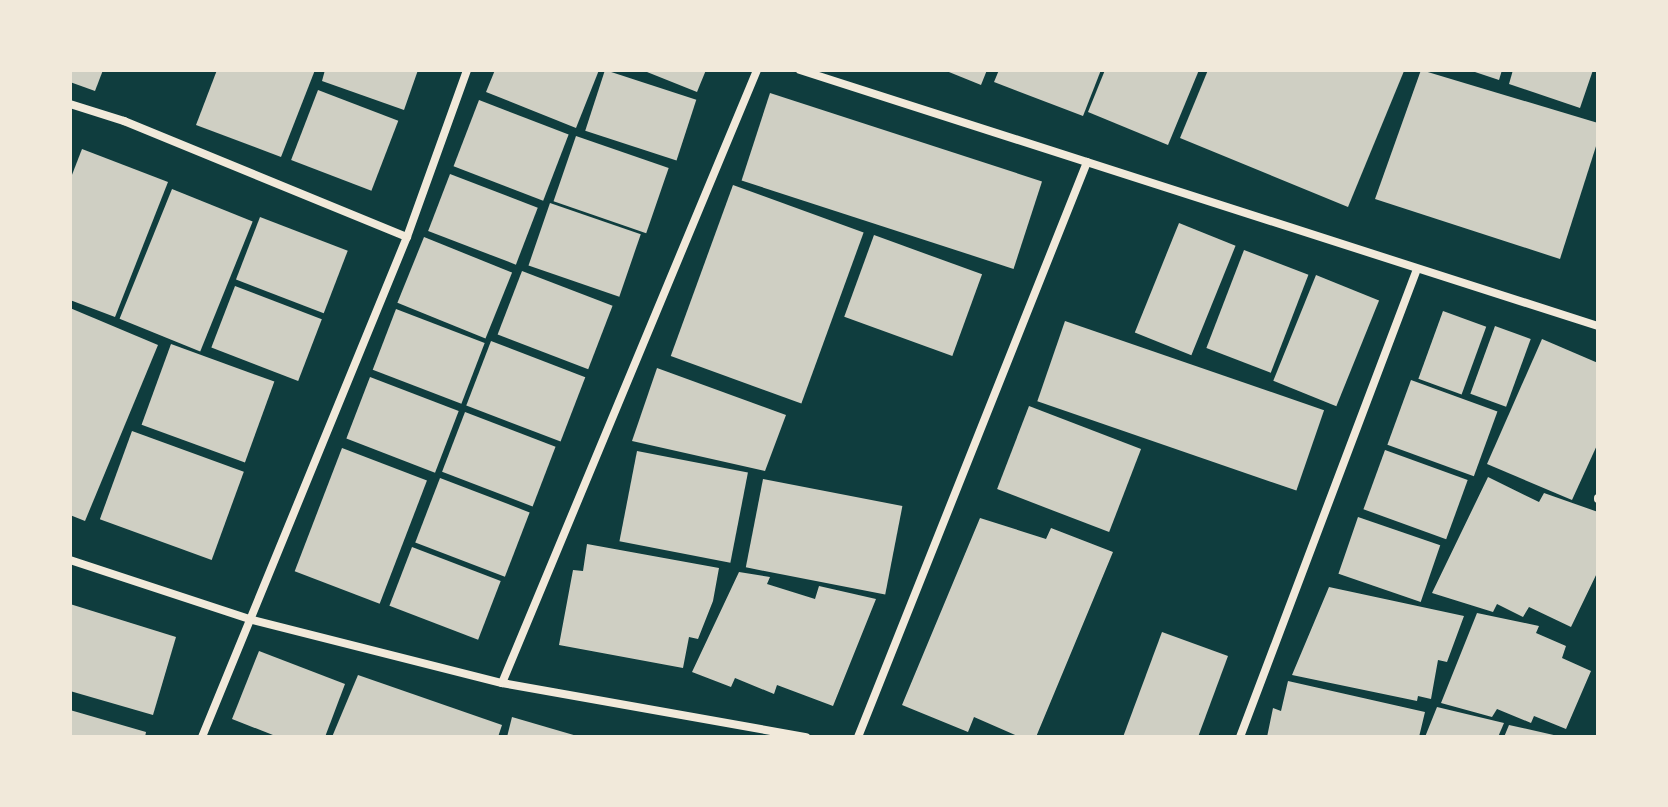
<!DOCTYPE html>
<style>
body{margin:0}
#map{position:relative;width:1668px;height:807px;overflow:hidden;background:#0f3d3e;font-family:"PT Sans Narrow",sans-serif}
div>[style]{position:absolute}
.building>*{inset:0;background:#cfcfc3;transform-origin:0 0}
.minor>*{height:8px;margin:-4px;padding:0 4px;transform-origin:4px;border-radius:4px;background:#f1e9da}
span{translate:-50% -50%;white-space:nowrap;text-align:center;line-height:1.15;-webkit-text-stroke:8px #f1e9da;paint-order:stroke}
.frame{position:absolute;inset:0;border:72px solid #f1e9da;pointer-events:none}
</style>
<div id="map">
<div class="building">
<div style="clip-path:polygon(70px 70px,103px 70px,95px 91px,70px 82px)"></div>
<div style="clip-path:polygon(217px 70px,315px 70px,281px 157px,196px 125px)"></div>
<div style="clip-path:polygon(325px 70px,418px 70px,404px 110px,322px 81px)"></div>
<div style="clip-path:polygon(495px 70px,599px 70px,576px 128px,486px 92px)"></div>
<div style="left:605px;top:70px;width:96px;height:64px;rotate:18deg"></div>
<div style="clip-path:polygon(642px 70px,706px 70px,697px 92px)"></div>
<div style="clip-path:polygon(944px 70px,987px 70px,981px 85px)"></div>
<div style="clip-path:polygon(999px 70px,1101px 70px,1083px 116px,994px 82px)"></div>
<div style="clip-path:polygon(1105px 70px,1199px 70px,1168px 145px,1088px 112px)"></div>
<div style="clip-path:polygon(1208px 70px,1402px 70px,1404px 71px,1348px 207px,1180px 138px)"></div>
<div style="clip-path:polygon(1421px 70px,1598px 123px,1598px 140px,1560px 259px,1375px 199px)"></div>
<div style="clip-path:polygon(1469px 70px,1502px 70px,1499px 80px)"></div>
<div style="clip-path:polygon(1513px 70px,1593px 70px,1580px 108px,1509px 84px)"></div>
<div style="left:318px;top:90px;width:86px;height:75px;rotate:21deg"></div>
<div style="left:770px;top:93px;width:286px;height:92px;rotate:18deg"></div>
<div style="left:479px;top:100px;width:96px;height:71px;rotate:21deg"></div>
<div style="left:576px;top:136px;width:98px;height:69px;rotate:19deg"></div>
<div style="clip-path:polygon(82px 149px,168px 182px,115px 317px,70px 300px,70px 180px)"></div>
<div style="left:450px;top:174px;width:94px;height:61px;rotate:21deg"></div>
<div style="left:733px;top:185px;width:139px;height:182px;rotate:20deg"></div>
<div style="left:172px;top:189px;width:87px;height:140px;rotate:22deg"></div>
<div style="left:550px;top:203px;width:96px;height:66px;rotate:19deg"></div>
<div style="left:260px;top:217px;width:94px;height:67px;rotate:21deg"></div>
<div style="left:1179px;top:223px;width:61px;height:118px;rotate:22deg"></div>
<div style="left:874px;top:235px;width:115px;height:87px;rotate:20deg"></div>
<div style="left:424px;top:237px;width:95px;height:71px;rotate:22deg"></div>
<div style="left:1244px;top:250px;width:69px;height:105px;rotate:21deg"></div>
<div style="left:522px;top:271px;width:97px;height:68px;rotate:21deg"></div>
<div style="left:1316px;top:275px;width:68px;height:114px;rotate:22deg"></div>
<div style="left:235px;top:286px;width:93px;height:66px;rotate:21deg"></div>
<div style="clip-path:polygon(70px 308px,158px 345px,85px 521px,70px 515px)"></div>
<div style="left:396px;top:309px;width:95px;height:65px;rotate:21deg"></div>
<div style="left:1443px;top:311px;width:46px;height:72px;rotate:20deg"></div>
<div style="left:1065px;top:321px;width:274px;height:85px;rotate:19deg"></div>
<div style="left:1495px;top:326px;width:38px;height:72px;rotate:20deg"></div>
<div style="clip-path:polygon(1542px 339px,1598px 363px,1598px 443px,1572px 500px,1487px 464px)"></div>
<div style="left:491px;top:341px;width:101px;height:69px;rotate:21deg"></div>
<div style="left:171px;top:344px;width:110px;height:86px;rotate:20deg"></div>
<div style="clip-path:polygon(657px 368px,786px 415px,765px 471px,632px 441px)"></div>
<div style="left:370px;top:377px;width:95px;height:66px;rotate:21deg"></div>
<div style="left:1411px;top:380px;width:92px;height:69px;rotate:20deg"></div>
<div style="left:1029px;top:406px;width:120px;height:89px;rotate:21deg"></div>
<div style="left:465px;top:412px;width:97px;height:64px;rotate:21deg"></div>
<div style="left:132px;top:431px;width:119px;height:94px;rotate:20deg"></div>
<div style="left:342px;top:448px;width:91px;height:132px;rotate:21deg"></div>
<div style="left:1385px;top:450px;width:88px;height:63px;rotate:20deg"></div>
<div style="left:637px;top:451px;width:113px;height:92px;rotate:11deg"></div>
<div style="clip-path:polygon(1488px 477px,1539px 502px,1544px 493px,1598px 512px,1598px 571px,1571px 627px,1529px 607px,1523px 617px,1497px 604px,1493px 612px,1432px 593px)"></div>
<div style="left:440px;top:478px;width:96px;height:69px;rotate:21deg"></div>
<div style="left:763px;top:479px;width:142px;height:90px;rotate:11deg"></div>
<div style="left:1358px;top:517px;width:87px;height:60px;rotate:19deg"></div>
<div style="clip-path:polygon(980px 518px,1046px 539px,1051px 528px,1113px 552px,1036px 737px,1020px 737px,974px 717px,968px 732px,902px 705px)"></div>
<div style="clip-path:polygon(587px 544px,719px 568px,713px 601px,698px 639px,689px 637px,683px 668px,559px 645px,573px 570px,583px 571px)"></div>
<div style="left:412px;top:547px;width:95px;height:63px;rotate:21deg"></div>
<div style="clip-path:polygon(739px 572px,770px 577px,767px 584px,815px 599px,819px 586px,876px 599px,833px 706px,777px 685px,774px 694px,735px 678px,731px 687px,692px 672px)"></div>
<div style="clip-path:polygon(1329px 587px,1464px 616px,1447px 662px,1438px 660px,1431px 699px,1418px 696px,1417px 701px,1292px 675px)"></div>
<div style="clip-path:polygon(70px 604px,176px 637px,153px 715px,70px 691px)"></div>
<div style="clip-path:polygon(1477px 613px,1539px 626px,1536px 633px,1566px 646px,1562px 658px,1591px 671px,1566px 729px,1534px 716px,1531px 723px,1497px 709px,1492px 717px,1441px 703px)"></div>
<div style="clip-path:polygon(1162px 632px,1228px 656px,1198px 737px,1123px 737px)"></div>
<div style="clip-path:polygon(259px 651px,345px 684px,325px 737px,278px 737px,232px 719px)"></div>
<div style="clip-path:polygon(358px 675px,502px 725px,498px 737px,332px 737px)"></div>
<div style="clip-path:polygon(1288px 681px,1425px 712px,1419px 737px,1267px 737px,1273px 708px,1281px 711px)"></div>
<div style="clip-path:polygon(1437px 707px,1504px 723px,1498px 737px,1425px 737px)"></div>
<div style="clip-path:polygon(70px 710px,146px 732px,145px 737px,70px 737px)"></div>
<div style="clip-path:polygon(512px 717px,577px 736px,577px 737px,507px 737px)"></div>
<div style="clip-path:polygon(1509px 725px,1558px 736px,1558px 737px,1504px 737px)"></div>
</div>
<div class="minor">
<div style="left:800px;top:70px;width:838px;rotate:17.79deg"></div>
<div style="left:70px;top:104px;width:57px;rotate:17.5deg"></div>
<div style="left:124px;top:121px;width:306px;rotate:22.3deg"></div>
<div style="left:1598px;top:499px;width:1px;rotate:-90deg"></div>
<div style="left:70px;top:560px;width:188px;rotate:18.2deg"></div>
<div style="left:249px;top:619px;width:261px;rotate:14.2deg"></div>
<div style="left:502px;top:683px;width:309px;rotate:10.1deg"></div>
<div style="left:502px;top:683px;width:664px;rotate:-67.41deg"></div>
<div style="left:202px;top:737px;width:540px;rotate:-67.71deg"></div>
<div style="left:407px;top:237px;width:177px;rotate:-70.2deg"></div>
<div style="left:858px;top:737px;width:619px;rotate:-68.28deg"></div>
<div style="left:1240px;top:737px;width:500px;rotate:-69.28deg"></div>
</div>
<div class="frame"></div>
</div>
